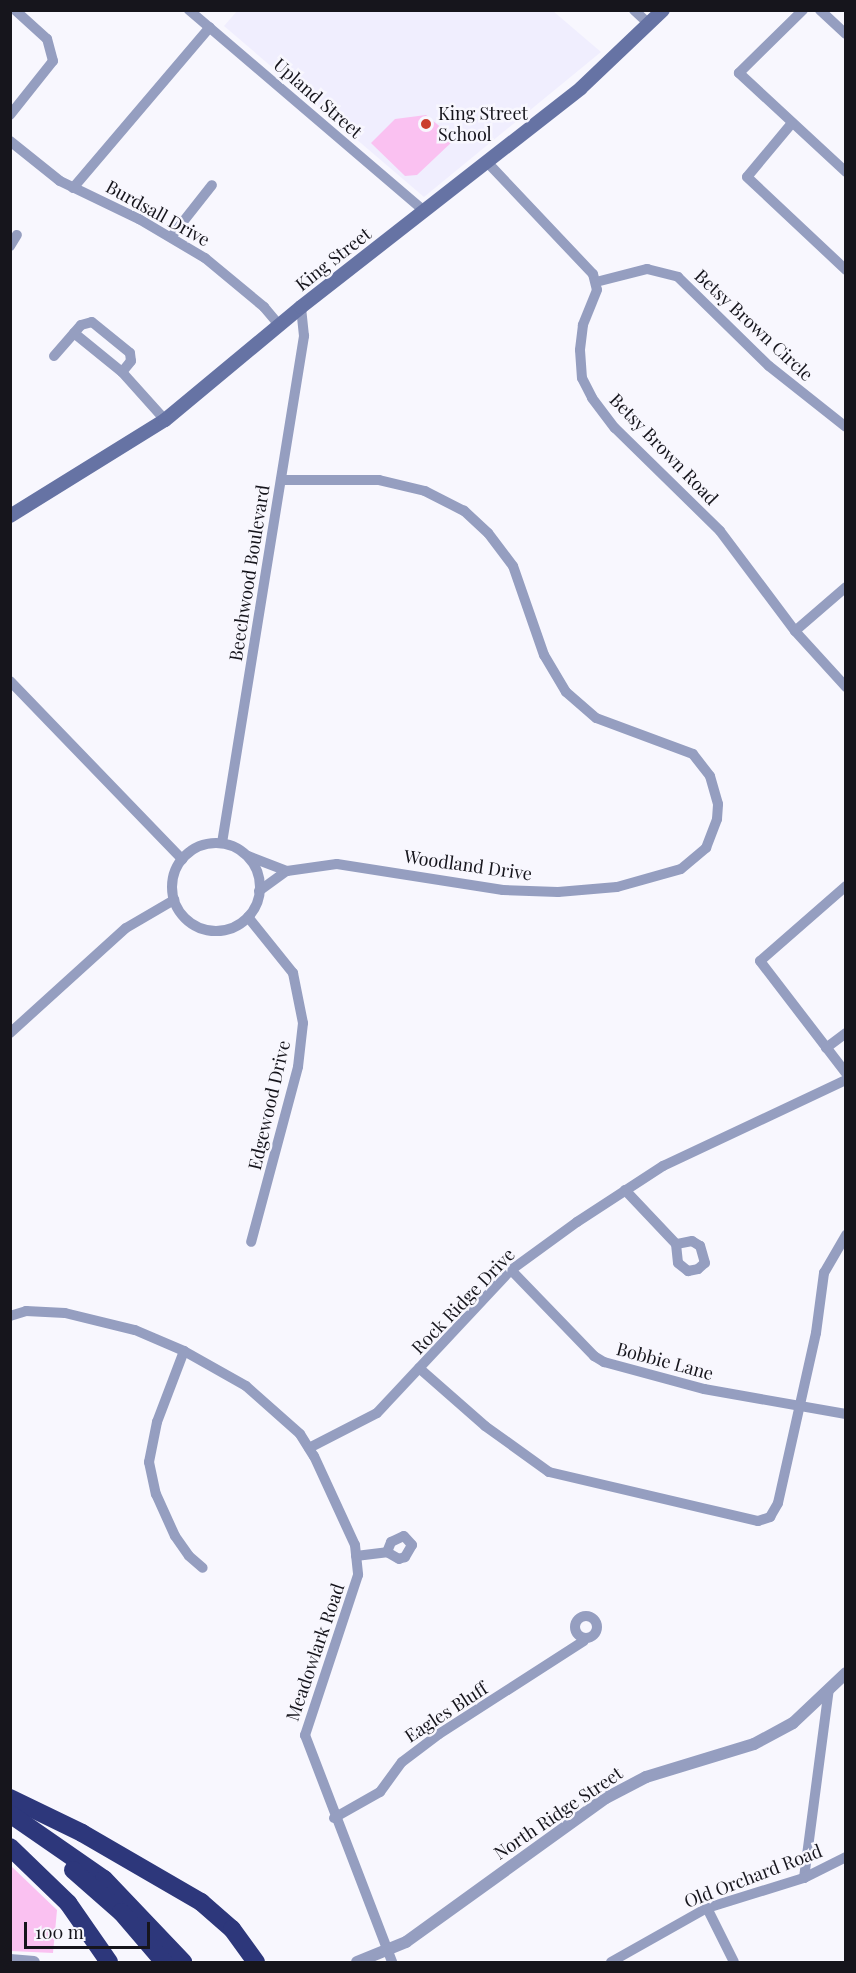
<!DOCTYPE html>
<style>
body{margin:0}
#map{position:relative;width:856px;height:1973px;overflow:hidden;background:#f8f7fe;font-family:"Playfair Display",serif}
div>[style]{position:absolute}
.built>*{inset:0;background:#f0eefe}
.green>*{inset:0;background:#fac1f1}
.minor>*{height:10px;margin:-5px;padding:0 5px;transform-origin:5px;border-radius:5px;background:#959ec0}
.minor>.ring{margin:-5px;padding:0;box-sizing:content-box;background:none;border:10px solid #959ec0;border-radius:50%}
.tertiary>*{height:12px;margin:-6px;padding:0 6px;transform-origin:6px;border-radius:6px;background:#959ec0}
.secondary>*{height:14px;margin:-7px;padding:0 7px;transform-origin:7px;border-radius:7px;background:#6673a4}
.motorway>*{height:18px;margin:-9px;padding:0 9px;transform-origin:9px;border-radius:9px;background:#2d377b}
.dots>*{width:16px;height:16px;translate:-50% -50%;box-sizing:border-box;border:3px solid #f8f7fe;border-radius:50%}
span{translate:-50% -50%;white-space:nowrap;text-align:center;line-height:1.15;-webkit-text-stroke:5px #f8f7fe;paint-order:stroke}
.street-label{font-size:18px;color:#16151c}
.poi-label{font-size:18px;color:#16151c}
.left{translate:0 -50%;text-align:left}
.frame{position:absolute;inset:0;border:12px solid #16151c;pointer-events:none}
.scale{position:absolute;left:24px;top:1922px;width:126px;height:27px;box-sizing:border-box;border:3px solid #16151c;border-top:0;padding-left:8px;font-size:18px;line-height:21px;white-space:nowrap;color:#16151c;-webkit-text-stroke:4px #f8f7fe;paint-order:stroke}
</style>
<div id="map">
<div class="built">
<div style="clip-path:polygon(238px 10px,553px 11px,601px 52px,424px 197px,224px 26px)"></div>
</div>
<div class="green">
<div style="clip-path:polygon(426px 115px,455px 139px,417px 175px,405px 176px,371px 143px,395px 119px)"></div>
<div style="clip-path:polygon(10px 1865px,57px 1910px,53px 1953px,11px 1951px)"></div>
</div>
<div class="minor">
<div style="left:189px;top:10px;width:309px;rotate:40.5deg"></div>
<div style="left:634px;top:10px;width:21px;rotate:43deg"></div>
<div style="left:803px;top:10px;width:90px;rotate:135.5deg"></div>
<div style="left:739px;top:73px;width:146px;rotate:42.8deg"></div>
<div style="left:820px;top:10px;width:35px;rotate:43deg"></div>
<div style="left:10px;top:115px;width:69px;rotate:-51.5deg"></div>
<div style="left:53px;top:61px;width:23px;rotate:-105deg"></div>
<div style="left:47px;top:39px;width:43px;rotate:-137.8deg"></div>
<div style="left:792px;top:123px;width:70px;rotate:129.8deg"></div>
<div style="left:747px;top:177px;width:136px;rotate:43.2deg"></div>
<div style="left:10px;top:141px;width:64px;rotate:38.7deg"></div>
<div style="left:60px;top:181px;width:88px;rotate:25.7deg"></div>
<div style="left:139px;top:219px;width:77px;rotate:30.6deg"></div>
<div style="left:205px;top:258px;width:77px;rotate:39.7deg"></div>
<div style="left:264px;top:307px;width:25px;rotate:50deg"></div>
<div style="left:487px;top:162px;width:154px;rotate:46.6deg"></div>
<div style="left:593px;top:274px;width:16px;rotate:76deg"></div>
<div style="left:597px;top:290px;width:38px;rotate:112deg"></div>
<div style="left:583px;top:325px;width:25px;rotate:97deg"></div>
<div style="left:580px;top:350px;width:28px;rotate:86deg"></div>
<div style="left:582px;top:378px;width:22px;rotate:63deg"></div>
<div style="left:592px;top:398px;width:38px;rotate:53deg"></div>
<div style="left:615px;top:428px;width:147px;rotate:44.4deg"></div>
<div style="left:720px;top:531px;width:125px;rotate:53.1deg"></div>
<div style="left:795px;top:631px;width:76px;rotate:47.7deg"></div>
<div style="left:73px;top:188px;width:211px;rotate:-49.6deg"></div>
<div style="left:171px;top:237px;width:66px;rotate:-51.7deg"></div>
<div style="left:10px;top:246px;width:13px;rotate:-58deg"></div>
<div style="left:596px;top:282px;width:53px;rotate:-14.3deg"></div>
<div style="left:647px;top:269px;width:32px;rotate:14deg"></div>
<div style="left:678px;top:277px;width:127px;rotate:44.4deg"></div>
<div style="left:769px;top:366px;width:98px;rotate:38.4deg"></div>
<div style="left:74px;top:333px;width:62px;rotate:39.1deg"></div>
<div style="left:122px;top:372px;width:64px;rotate:48.1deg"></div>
<div style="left:54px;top:356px;width:41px;rotate:-48.9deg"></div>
<div style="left:81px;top:325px;width:11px;rotate:-15deg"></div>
<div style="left:92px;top:322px;width:49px;rotate:39.2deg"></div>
<div style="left:130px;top:353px;width:8px;rotate:83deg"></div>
<div style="left:131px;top:361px;width:14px;rotate:129deg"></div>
<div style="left:795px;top:631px;width:67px;rotate:-40.8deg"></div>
<div style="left:10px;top:681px;width:248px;rotate:46deg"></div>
<div style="left:222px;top:843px;width:514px;rotate:-80.81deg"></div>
<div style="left:304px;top:336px;width:29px;rotate:-96deg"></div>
<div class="ring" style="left:172px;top:843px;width:78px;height:78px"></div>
<div style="left:248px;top:856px;width:42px;rotate:21deg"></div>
<div style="left:846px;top:886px;width:114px;rotate:138.9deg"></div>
<div style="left:760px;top:961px;width:141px;rotate:52.5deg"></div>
<div style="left:259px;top:891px;width:34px;rotate:-36deg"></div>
<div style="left:287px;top:871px;width:50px;rotate:-8deg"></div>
<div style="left:337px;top:864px;width:168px;rotate:8.9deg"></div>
<div style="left:503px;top:890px;width:55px;rotate:2.1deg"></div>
<div style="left:558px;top:892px;width:59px;rotate:-4.8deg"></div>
<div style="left:617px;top:887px;width:66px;rotate:-15.7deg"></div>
<div style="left:681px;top:869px;width:33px;rotate:-40deg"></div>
<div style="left:706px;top:848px;width:31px;rotate:-69deg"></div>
<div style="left:717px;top:819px;width:15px;rotate:-86deg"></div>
<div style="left:718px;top:804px;width:29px;rotate:-106deg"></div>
<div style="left:710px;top:776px;width:28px;rotate:-128deg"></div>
<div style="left:693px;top:754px;width:103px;rotate:-159.6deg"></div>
<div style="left:596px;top:718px;width:40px;rotate:-139deg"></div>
<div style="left:566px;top:692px;width:43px;rotate:-120.7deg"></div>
<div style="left:544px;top:655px;width:94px;rotate:-109.2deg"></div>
<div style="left:513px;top:566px;width:41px;rotate:-127.1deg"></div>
<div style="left:488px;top:533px;width:33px;rotate:-137deg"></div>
<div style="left:464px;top:511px;width:44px;rotate:-152.9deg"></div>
<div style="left:425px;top:491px;width:47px;rotate:-166.6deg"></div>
<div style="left:379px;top:480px;width:98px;rotate:180deg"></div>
<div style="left:248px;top:917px;width:72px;rotate:51.2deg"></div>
<div style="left:293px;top:973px;width:51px;rotate:78.7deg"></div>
<div style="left:303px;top:1023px;width:44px;rotate:96.5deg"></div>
<div style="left:298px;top:1067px;width:181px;rotate:105deg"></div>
<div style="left:10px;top:1033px;width:156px;rotate:-42.2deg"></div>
<div style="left:126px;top:928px;width:56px;rotate:-30.3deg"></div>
<div style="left:826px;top:1048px;width:25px;rotate:-37deg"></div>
<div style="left:625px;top:1190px;width:74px;rotate:46.6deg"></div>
<div style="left:676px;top:1244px;width:19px;rotate:84deg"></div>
<div style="left:678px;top:1263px;width:13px;rotate:39deg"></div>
<div style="left:688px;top:1271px;width:10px;rotate:-11deg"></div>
<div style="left:698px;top:1269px;width:9px;rotate:-41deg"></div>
<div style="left:705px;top:1263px;width:18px;rotate:-106deg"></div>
<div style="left:700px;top:1246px;width:9px;rotate:-148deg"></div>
<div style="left:692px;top:1241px;width:16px;rotate:169deg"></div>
<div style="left:511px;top:1270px;width:120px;rotate:46deg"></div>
<div style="left:594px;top:1356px;width:12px;rotate:31deg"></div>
<div style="left:604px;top:1362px;width:104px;rotate:15.1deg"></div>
<div style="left:704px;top:1389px;width:144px;rotate:10deg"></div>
<div style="left:10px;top:1316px;width:17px;rotate:-17deg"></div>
<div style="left:26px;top:1311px;width:39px;rotate:3deg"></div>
<div style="left:65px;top:1313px;width:72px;rotate:13.7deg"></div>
<div style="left:135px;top:1330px;width:53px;rotate:23.2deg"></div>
<div style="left:184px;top:1351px;width:71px;rotate:29.4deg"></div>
<div style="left:246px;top:1386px;width:72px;rotate:41.6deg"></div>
<div style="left:300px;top:1434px;width:26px;rotate:58deg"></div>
<div style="left:314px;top:1456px;width:98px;rotate:65.3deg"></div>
<div style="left:355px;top:1545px;width:30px;rotate:84deg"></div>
<div style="left:358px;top:1575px;width:169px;rotate:108.3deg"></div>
<div style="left:305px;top:1735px;width:243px;rotate:69deg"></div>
<div style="left:184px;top:1351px;width:76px;rotate:110.8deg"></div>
<div style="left:157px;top:1422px;width:41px;rotate:101.3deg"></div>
<div style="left:149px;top:1462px;width:33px;rotate:78deg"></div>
<div style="left:156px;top:1494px;width:46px;rotate:65.7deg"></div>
<div style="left:175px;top:1536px;width:24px;rotate:55deg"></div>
<div style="left:189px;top:1556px;width:18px;rotate:41deg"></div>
<div style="left:419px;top:1368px;width:88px;rotate:41.3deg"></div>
<div style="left:485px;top:1426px;width:79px;rotate:35.7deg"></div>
<div style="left:549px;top:1472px;width:215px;rotate:13.2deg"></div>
<div style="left:758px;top:1521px;width:13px;rotate:-18deg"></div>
<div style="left:770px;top:1517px;width:16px;rotate:-60deg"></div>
<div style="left:778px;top:1503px;width:174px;rotate:-77.4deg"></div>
<div style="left:816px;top:1333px;width:61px;rotate:-82.4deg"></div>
<div style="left:824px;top:1273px;width:44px;rotate:-59.9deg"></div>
<div style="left:309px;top:1448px;width:76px;rotate:-27.2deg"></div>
<div style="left:377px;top:1413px;width:196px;rotate:-46.9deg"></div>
<div style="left:511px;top:1270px;width:82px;rotate:-36deg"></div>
<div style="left:577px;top:1222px;width:103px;rotate:-33.1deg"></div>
<div style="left:663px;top:1166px;width:202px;rotate:-25.2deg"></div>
<div style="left:404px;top:1536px;width:12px;rotate:48deg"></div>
<div style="left:412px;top:1545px;width:14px;rotate:120deg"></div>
<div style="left:405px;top:1557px;width:6px;rotate:162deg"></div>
<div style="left:399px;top:1559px;width:14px;rotate:-150deg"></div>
<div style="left:387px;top:1552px;width:11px;rotate:-68deg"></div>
<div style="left:391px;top:1542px;width:14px;rotate:-25deg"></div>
<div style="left:356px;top:1556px;width:31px;rotate:-7deg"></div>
<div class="ring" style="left:575px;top:1616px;width:12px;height:12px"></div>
<div style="left:334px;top:1818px;width:53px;rotate:-29.5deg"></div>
<div style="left:380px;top:1792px;width:37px;rotate:-54deg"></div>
<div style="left:402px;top:1762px;width:46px;rotate:-37.1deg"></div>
<div style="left:439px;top:1734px;width:172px;rotate:-32.7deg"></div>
<div style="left:804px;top:1878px;width:191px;rotate:-82.5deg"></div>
<div style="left:707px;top:1908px;width:60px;rotate:63.4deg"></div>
<div style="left:611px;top:1962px;width:110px;rotate:-29.4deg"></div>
<div style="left:707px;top:1908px;width:102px;rotate:-17.2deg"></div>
<div style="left:804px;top:1878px;width:47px;rotate:-26.6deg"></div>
</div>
<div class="tertiary">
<div style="left:10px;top:1960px;width:24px;rotate:5deg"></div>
<div style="left:357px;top:1962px;width:53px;rotate:-22.2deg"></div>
<div style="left:406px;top:1942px;width:246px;rotate:-35.8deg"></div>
<div style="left:606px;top:1798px;width:45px;rotate:-27.7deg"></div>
<div style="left:646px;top:1777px;width:113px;rotate:-17deg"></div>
<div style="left:754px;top:1744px;width:44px;rotate:-28.3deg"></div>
<div style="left:793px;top:1723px;width:73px;rotate:-43.3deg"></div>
</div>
<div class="secondary">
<div style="left:10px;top:516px;width:182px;rotate:-31.8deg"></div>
<div style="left:165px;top:420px;width:177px;rotate:-39.7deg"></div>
<div style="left:301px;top:307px;width:355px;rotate:-38deg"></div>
<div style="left:581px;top:88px;width:113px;rotate:-43.6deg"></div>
</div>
<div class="motorway">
<div style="left:10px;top:1798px;width:80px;rotate:25.9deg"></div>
<div style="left:82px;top:1833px;width:138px;rotate:30.1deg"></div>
<div style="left:201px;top:1902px;width:41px;rotate:41.1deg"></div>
<div style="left:232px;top:1929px;width:41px;rotate:54deg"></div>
<div style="left:10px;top:1814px;width:114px;rotate:34.7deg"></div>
<div style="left:104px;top:1879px;width:115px;rotate:46.4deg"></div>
<div style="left:10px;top:1847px;width:81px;rotate:44deg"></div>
<div style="left:68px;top:1903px;width:72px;rotate:55.2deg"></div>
<div style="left:73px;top:1870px;width:64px;rotate:41.2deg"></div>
<div style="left:121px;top:1912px;width:66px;rotate:49.3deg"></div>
</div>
<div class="dots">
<div style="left:426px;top:124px;background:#cb3e2f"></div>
</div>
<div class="street-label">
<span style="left:318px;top:98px;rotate:41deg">Upland Street</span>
<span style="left:158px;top:213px;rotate:29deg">Burdsall Drive</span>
<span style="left:333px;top:259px;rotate:-38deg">King Street</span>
<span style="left:754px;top:325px;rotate:43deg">Betsy Brown Circle</span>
<span style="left:664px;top:449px;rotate:46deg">Betsy Brown Road</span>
<span style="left:249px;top:573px;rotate:-81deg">Beechwood Boulevard</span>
<span style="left:468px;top:865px;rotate:8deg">Woodland Drive</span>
<span style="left:269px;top:1105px;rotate:-77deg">Edgewood Drive</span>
<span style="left:463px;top:1301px;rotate:-46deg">Rock Ridge Drive</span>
<span style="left:665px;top:1361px;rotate:15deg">Bobbie Lane</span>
<span style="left:315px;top:1652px;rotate:-71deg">Meadowlark Road</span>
<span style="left:446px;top:1712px;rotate:-33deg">Eagles Bluff</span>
<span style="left:558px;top:1813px;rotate:-34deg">North Ridge Street</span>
<span style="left:753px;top:1876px;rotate:-21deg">Old Orchard Road</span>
</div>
<div class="poi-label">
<span class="left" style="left:438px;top:124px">King Street<br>School</span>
</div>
<div class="frame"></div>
<div class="scale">100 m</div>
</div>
